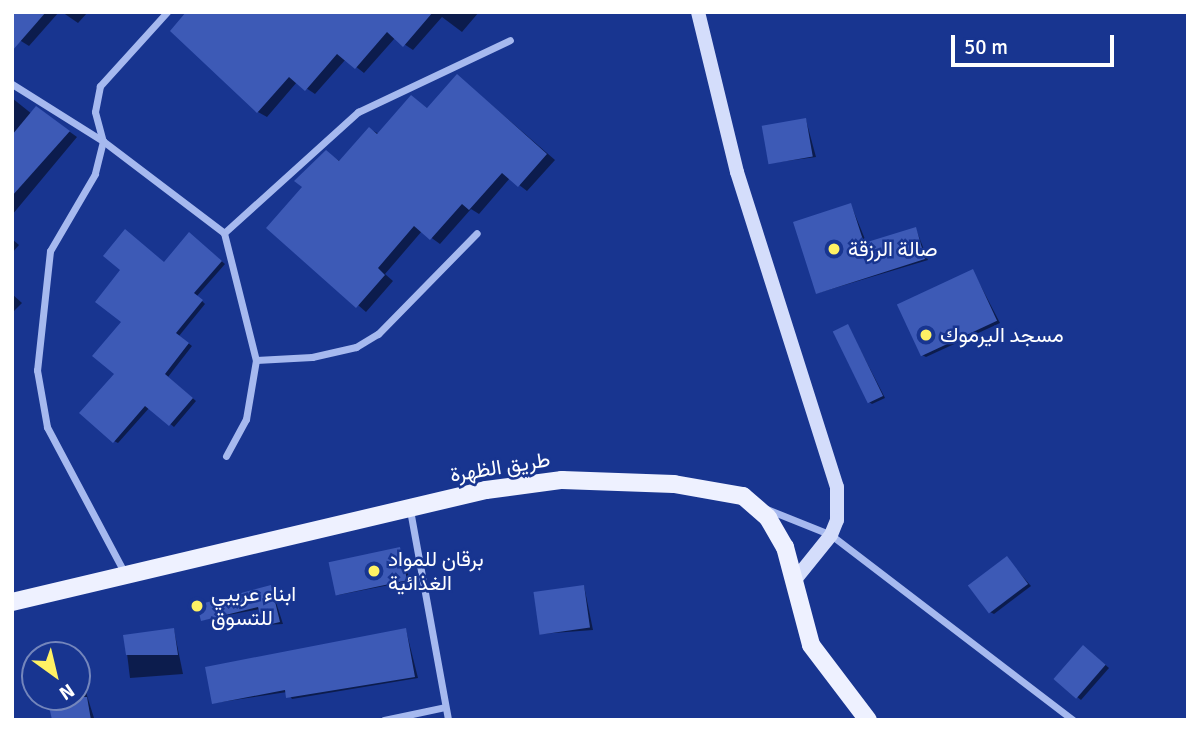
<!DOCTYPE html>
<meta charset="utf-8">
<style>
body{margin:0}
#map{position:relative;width:1200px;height:732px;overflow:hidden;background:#183590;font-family:Signika,Vazirmatn,sans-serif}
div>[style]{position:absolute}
.shadow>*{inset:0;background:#0007}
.building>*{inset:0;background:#3d5ab6;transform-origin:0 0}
.street>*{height:7px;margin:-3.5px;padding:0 3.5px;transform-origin:3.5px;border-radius:3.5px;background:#a6b9ef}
.secondary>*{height:14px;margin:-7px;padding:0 7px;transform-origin:7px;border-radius:7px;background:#d4ddfb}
.primary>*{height:18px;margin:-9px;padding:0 9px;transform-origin:9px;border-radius:9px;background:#eef1ff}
.dots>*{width:19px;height:19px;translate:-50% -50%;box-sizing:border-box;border:4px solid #183590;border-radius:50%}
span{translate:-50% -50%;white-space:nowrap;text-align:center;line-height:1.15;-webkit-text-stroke:5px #183590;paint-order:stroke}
.poi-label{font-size:21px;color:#fff}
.left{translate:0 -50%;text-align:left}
.street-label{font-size:21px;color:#fff}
.frame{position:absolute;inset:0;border:14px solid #fff;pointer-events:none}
.north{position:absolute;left:21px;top:641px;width:70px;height:70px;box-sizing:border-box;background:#183590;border:2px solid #7486bc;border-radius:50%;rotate:146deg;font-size:19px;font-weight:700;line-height:28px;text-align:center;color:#fff}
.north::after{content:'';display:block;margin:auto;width:24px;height:32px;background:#fff164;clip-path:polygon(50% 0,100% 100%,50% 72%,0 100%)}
.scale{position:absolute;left:951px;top:35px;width:163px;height:32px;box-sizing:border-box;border:4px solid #fff;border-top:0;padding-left:9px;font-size:21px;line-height:24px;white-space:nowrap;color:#fff;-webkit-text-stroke:5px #183590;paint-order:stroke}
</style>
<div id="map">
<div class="shadow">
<div style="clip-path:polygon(12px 12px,59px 12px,29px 46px,21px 41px)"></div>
<div style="clip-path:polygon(62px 12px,88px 12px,78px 23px)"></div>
<div style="clip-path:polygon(189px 12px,479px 12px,462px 32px,442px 17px,413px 50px,395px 38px,364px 73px,346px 59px,315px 94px,297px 82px,267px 117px,258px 112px)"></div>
<div style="clip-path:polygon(458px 76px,555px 160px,527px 191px,510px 178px,479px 214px,471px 209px,440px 244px,422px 231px,385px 274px,393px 281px,366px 312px,269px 228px,304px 187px,326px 152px,341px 162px,370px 129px,379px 134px,412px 97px,428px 109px)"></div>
<div style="clip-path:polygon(12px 98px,32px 114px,45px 114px,77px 137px,12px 215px)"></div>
<div style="clip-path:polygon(806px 120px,816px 157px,771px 163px)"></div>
<div style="clip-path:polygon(851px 205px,867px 244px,916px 229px,928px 260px,818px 293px)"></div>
<div style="clip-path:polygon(193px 237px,225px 264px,197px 296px,205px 304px,179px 336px,192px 346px,168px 377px,196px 401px,174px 427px,150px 407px,118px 443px,114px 441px,116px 374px,123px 322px,165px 263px)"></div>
<div style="clip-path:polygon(12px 239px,19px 245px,12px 253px)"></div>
<div style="clip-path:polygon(973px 271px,1000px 323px,926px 357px,922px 355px)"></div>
<div style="clip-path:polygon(12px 294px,22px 303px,12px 313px)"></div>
<div style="clip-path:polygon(848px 326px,885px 398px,872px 404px,869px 402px)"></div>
<div style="clip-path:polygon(400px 549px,410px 581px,338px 595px)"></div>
<div style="clip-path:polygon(1007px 559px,1031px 586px,994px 614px,990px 612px)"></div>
<div style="clip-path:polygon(584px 586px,593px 630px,540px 634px)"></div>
<div style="clip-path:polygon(271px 587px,283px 624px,264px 625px,260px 609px,202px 620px)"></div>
<div style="clip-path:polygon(174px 630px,183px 674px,130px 678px,125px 637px)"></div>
<div style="clip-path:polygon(406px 630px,418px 678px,292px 699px,287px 692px,214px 703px)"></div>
<div style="clip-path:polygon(1087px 649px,1109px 668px,1081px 700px,1055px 679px)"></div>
<div style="clip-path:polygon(84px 686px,94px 718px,86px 720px,49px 697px,77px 697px,77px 687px)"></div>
</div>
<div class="building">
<div style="clip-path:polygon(12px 12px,46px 12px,12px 51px)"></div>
<div style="clip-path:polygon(186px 12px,433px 12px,403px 47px,387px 32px,355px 69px,337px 54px,305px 91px,289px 77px,257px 113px,170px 31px)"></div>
<div style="clip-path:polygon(457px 74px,547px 154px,518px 187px,502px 173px,469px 210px,462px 204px,430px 240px,414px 226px,378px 268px,385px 275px,356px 308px,266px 228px,302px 187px,294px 181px,326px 150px,339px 161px,369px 127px,377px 134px,411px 95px,427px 108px)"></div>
<div style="clip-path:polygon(36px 106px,70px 131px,12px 196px,12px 135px)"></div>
<div style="left:806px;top:118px;width:39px;height:45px;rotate:80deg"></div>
<div style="clip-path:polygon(851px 203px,864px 243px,916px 227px,925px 259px,816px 294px,793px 222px)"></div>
<div style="clip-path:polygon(125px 229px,164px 262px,189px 232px,222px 261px,194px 293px,203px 300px,176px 333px,189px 343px,165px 374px,193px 398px,169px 426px,145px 406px,113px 443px,79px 413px,114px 374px,92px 356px,121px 322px,95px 302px,120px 270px,103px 256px)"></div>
<div style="left:973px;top:269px;width:57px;height:84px;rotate:65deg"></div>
<div style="left:848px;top:324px;width:80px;height:17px;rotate:64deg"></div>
<div style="left:400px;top:547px;width:34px;height:73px;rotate:78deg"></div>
<div style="left:1007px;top:556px;width:35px;height:49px;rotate:53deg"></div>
<div style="clip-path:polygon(271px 585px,280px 622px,263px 626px,258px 607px,201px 621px,197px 605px)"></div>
<div style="left:584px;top:585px;width:43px;height:51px;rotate:82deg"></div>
<div style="clip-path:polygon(174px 628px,178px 655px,126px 655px,123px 635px)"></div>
<div style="clip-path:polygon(406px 628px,415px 677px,286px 698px,285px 690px,212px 704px,205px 667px)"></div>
<div style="left:1083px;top:645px;width:30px;height:45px;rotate:41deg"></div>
<div style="clip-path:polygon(47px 697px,87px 697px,91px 720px,52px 720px)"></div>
</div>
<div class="street">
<div style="left:167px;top:12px;width:100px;rotate:132.2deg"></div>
<div style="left:100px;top:86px;width:26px;rotate:101deg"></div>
<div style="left:95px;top:112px;width:30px;rotate:75deg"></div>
<div style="left:103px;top:141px;width:152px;rotate:37.2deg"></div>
<div style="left:224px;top:233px;width:131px;rotate:75.9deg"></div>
<div style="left:256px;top:360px;width:60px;rotate:99.6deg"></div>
<div style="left:246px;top:419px;width:42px;rotate:118.4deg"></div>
<div style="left:12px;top:84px;width:107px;rotate:32.1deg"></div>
<div style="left:103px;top:141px;width:34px;rotate:104deg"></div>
<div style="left:95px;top:174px;width:89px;rotate:120.3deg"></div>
<div style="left:50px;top:251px;width:120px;rotate:96.2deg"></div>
<div style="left:37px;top:370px;width:58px;rotate:80deg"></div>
<div style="left:47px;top:427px;width:166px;rotate:62deg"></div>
<div style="left:224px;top:233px;width:181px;rotate:-42.1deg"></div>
<div style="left:358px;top:112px;width:168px;rotate:-25.3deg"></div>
<div style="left:256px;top:360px;width:56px;rotate:-3.1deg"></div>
<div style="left:312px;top:357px;width:45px;rotate:-12.8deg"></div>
<div style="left:356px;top:347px;width:26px;rotate:-31deg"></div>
<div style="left:378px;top:334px;width:141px;rotate:-45.6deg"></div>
<div style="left:764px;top:508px;width:72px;rotate:21.9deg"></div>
<div style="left:831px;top:535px;width:305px;rotate:37.4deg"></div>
<div style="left:410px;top:510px;width:213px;rotate:79.7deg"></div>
<div style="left:384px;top:720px;width:62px;rotate:-12deg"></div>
</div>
<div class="secondary">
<div style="left:698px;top:12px;width:165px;rotate:76.3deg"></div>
<div style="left:737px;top:172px;width:330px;rotate:72.4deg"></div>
<div style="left:837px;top:487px;width:33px;rotate:90deg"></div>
<div style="left:837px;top:520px;width:16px;rotate:112deg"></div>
<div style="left:831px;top:535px;width:59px;rotate:128.8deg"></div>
</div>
<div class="primary">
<div style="left:12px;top:602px;width:487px;rotate:-13.3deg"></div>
<div style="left:486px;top:490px;width:77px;rotate:-7.5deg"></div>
<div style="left:562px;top:480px;width:112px;rotate:2deg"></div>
<div style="left:674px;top:484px;width:70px;rotate:9.9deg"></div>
<div style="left:743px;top:496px;width:33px;rotate:41deg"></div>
<div style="left:768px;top:518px;width:34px;rotate:60deg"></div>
<div style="left:785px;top:547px;width:101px;rotate:75.1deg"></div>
<div style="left:811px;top:645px;width:94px;rotate:52.8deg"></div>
</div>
<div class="dots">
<div style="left:834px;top:249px;background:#fff164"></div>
<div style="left:926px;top:335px;background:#fff164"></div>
<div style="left:374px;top:571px;background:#fff164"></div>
<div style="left:197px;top:606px;background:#fff164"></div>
</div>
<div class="poi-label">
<span class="left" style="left:848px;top:249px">صالة الرزقة</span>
<span class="left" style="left:940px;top:335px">مسجد اليرموك</span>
<span class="left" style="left:388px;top:571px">برقان للمواد<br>الغذائية</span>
<span class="left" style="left:211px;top:606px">ابناء عريبي<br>للتسوق</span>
</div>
<div class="street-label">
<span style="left:500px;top:467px;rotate:-9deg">طريق الظهرة</span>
</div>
<div class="frame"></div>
<div class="north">N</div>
<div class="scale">50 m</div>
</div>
